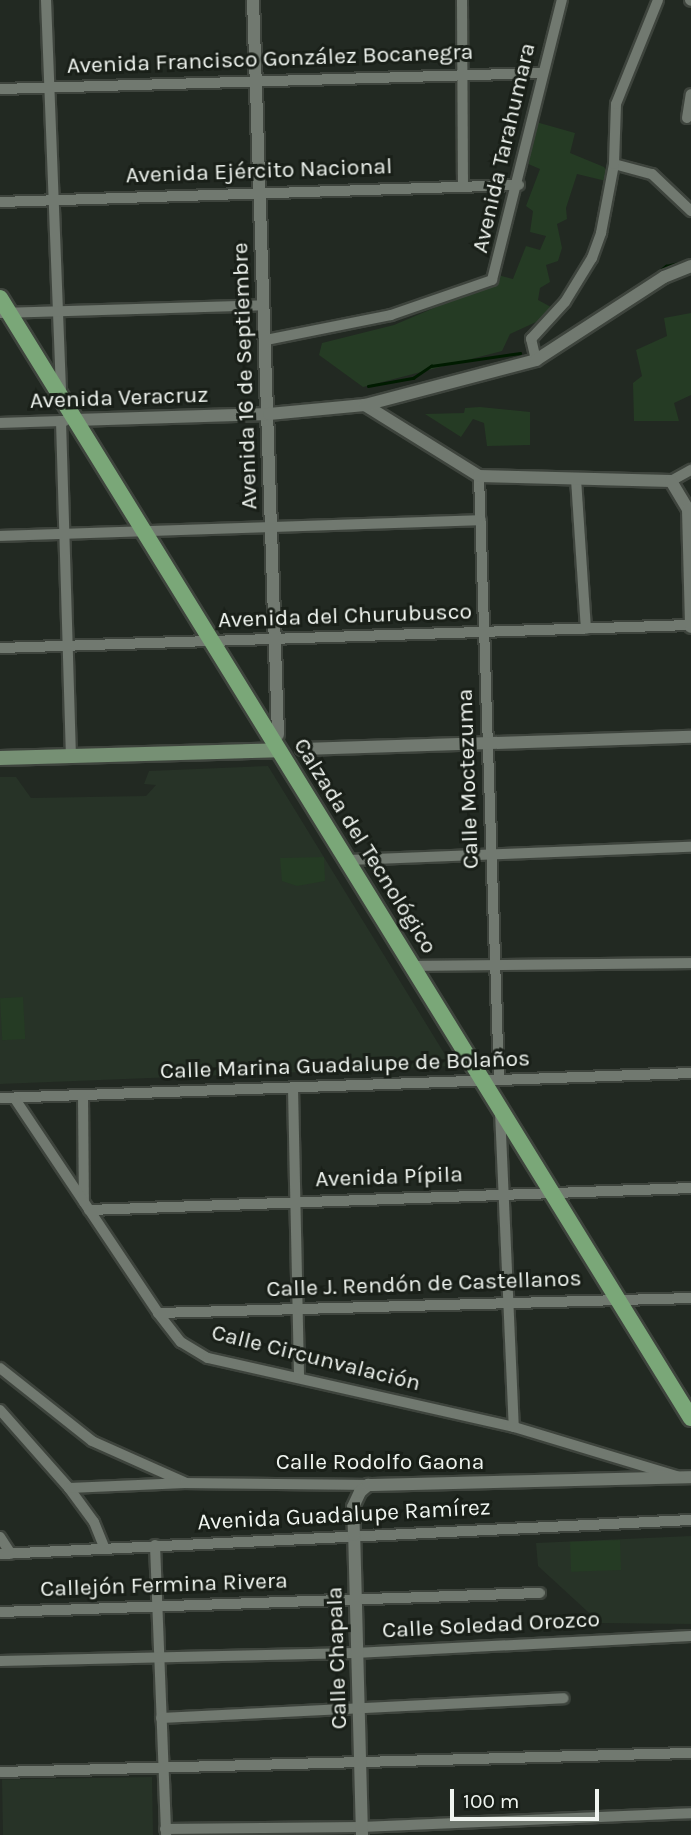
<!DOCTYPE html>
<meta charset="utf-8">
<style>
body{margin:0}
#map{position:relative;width:691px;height:1835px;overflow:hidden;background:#222922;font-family:Karla,sans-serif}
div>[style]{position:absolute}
.built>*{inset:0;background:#273327;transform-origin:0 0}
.green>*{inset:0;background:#253b24;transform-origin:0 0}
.stream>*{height:2.5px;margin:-1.25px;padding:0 1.25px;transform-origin:1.25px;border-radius:1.25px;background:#001b00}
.roads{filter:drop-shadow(2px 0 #3e443d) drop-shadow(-2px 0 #3e443d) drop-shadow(0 2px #3e443d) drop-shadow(0 -2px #3e443d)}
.minor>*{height:10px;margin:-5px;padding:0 5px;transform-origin:5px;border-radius:5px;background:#717970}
.tertiary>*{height:12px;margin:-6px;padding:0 6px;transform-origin:6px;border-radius:6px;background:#717970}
.secondary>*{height:14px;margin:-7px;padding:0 7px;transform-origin:7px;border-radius:7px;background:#769074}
.primary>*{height:16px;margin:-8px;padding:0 8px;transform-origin:8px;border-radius:8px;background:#7aa778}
span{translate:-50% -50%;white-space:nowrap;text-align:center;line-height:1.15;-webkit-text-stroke:6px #191f18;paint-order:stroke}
.street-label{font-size:23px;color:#f0f5f0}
.scale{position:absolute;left:450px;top:1789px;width:149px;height:32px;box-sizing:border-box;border:4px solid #f0f5f0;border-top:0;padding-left:9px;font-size:21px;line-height:24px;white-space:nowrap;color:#f0f5f0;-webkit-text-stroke:5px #191f18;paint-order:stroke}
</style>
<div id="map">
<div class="built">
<div style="clip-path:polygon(268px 766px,452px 1066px,0 1084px,0 777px,16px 777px,31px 798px,146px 796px,156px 785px,144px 784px,149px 771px)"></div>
<div style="clip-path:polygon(691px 1536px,691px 1624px,600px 1623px,538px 1566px,536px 1543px)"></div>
<div style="left:152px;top:1777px;width:58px;height:150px;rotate:89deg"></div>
</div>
<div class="green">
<div style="clip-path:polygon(536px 122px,575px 133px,570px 153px,604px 167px,608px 173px,606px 181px,577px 174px,566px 208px,567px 219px,557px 224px,562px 248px,558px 261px,546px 265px,550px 282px,540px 288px,538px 300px,551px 307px,536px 322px,510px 334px,502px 351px,363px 387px,319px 355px,322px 343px,394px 325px,441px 305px,494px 274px,513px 279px,526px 246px,540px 250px,546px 236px,530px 232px,533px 211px,526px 206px,540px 169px,526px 163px)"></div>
<div style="clip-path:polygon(691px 313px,691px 395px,674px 403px,679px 421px,634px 421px,633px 383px,642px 376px,636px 350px,667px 336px,664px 318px)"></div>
<div style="clip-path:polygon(480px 407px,530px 412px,530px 445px,487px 446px,484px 423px,473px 419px,461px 437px,425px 414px,464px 413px,465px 408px)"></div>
<div style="clip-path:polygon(324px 857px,325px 881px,297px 886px,282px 881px,280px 858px)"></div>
<div style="left:23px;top:997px;width:42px;height:23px;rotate:87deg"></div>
<div style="left:620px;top:1540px;width:30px;height:50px;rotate:88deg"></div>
</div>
<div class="stream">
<div style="left:644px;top:283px;width:28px;rotate:-38deg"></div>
<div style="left:666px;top:266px;width:26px;rotate:-13deg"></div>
<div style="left:368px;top:386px;width:46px;rotate:-10.1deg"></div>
<div style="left:413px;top:378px;width:22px;rotate:-34deg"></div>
<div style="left:431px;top:366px;width:90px;rotate:-8.3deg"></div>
</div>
<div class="roads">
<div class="minor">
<div style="left:46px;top:0;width:392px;rotate:87.8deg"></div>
<div style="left:462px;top:0;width:185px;rotate:89.7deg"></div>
<div style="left:690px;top:0;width:1px;rotate:45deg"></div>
<div style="left:0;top:89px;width:542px;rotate:-1.69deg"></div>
<div style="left:687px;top:118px;width:24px;rotate:-81deg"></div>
<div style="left:614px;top:164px;width:39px;rotate:15deg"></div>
<div style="left:652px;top:174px;width:54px;rotate:43.5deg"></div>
<div style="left:0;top:202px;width:519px;rotate:-1.88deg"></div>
<div style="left:0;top:313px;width:264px;rotate:-1.7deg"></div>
<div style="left:266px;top:340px;width:127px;rotate:-11.3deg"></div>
<div style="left:391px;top:315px;width:107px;rotate:-19.1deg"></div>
<div style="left:492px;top:280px;width:289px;rotate:-76deg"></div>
<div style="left:536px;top:360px;width:22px;rotate:-103deg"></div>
<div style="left:531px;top:339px;width:50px;rotate:-47.4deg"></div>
<div style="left:565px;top:302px;width:52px;rotate:-58.5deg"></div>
<div style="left:592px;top:258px;width:27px;rotate:-70deg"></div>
<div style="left:601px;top:233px;width:70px;rotate:-79.3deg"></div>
<div style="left:614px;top:164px;width:60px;rotate:-88.1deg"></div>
<div style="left:616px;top:104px;width:112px;rotate:-68deg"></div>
<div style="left:61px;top:421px;width:334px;rotate:88.3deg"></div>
<div style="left:0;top:423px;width:65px;rotate:-1.8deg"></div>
<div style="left:479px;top:476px;width:604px;rotate:88.1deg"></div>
<div style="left:576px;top:479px;width:150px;rotate:86.2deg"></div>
<div style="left:671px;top:481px;width:23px;rotate:-29deg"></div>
<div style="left:0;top:536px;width:481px;rotate:-1.9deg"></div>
<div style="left:0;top:648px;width:691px;rotate:-1.91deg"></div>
<div style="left:347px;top:860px;width:344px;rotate:-2.2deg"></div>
<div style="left:412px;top:966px;width:279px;rotate:-0.6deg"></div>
<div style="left:293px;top:1088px;width:288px;rotate:88.8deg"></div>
<div style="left:83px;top:1096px;width:106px;rotate:89.5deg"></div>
<div style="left:0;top:1098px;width:691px;rotate:-2.07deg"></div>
<div style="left:15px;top:1099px;width:257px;rotate:56.2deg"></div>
<div style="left:158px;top:1313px;width:37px;rotate:52deg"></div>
<div style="left:181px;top:1342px;width:31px;rotate:31deg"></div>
<div style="left:208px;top:1358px;width:314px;rotate:12.7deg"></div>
<div style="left:514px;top:1427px;width:169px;rotate:16.8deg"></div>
<div style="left:500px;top:1111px;width:316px;rotate:87.5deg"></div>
<div style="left:89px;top:1210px;width:602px;rotate:-2.09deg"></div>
<div style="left:158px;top:1313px;width:533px;rotate:-1.61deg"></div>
<div style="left:0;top:1368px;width:117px;rotate:38.4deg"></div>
<div style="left:92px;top:1441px;width:101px;rotate:24deg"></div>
<div style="left:0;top:1410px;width:104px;rotate:48.5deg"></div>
<div style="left:69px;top:1488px;width:42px;rotate:53.7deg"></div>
<div style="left:94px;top:1522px;width:29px;rotate:68deg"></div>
<div style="left:69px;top:1488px;width:116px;rotate:-2.5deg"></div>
<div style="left:185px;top:1483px;width:183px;rotate:0.6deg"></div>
<div style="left:0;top:1537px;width:20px;rotate:57deg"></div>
<div style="left:155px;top:1545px;width:290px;rotate:87.8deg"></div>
<div style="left:0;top:1554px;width:692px;rotate:-2.82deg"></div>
<div style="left:0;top:1612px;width:540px;rotate:-2.02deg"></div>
<div style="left:0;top:1661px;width:355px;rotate:-1.3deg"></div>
<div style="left:355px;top:1653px;width:336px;rotate:-2.9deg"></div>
<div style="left:161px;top:1718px;width:403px;rotate:-2.8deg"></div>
<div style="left:0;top:1772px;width:691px;rotate:-1.58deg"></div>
<div style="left:165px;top:1829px;width:196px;rotate:-0.6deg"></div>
<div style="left:361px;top:1827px;width:330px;rotate:-2.4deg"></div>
</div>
<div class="tertiary">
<div style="left:253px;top:0;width:735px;rotate:88.05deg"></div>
<div style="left:365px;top:405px;width:134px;rotate:31.9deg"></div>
<div style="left:479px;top:476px;width:192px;rotate:1.5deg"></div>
<div style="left:671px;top:481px;width:33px;rotate:59deg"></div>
<div style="left:688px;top:509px;width:118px;rotate:88.5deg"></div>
<div style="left:75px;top:420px;width:194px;rotate:-1.8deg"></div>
<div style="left:269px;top:414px;width:96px;rotate:-5.4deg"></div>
<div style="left:365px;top:405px;width:177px;rotate:-14.7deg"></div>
<div style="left:536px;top:360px;width:153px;rotate:-33deg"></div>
<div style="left:664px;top:277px;width:29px;rotate:-22deg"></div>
<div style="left:302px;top:749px;width:389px;rotate:-1.8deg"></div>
<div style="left:362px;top:1835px;width:300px;rotate:-91.5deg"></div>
<div style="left:354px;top:1535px;width:28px;rotate:-92deg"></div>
<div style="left:353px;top:1507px;width:17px;rotate:-65deg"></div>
<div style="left:360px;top:1492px;width:11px;rotate:-41deg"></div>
<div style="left:368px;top:1485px;width:323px;rotate:-1.4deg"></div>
</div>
<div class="secondary">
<div style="left:0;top:758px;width:279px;rotate:-1.6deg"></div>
</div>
<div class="primary">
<div style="left:0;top:298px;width:1316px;rotate:58.33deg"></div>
</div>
</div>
<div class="street-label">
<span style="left:270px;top:59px;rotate:-2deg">Avenida Francisco González Bocanegra</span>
<span style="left:504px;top:148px;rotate:-77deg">Avenida Tarahumara</span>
<span style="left:259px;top:171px;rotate:-2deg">Avenida Ejército Nacional</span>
<span style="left:245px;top:376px;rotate:-92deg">Avenida 16 de Septiembre</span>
<span style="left:119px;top:398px;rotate:-2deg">Avenida Veracruz</span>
<span style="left:345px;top:616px;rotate:-2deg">Avenida del Churubusco</span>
<span style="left:468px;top:779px;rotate:-92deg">Calle Moctezuma</span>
<span style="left:365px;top:846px;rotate:58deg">Calzada del Tecnológico</span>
<span style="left:345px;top:1065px;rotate:-2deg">Calle Marina Guadalupe de Bolaños</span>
<span style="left:389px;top:1177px;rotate:-2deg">Avenida Pípila</span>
<span style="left:424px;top:1284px;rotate:-2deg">Calle J. Rendón de Castellanos</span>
<span style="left:316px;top:1358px;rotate:14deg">Calle Circunvalación</span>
<span style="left:380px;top:1462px">Calle Rodolfo Gaona</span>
<span style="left:344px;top:1515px;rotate:-3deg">Avenida Guadalupe Ramírez</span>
<span style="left:164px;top:1585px;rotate:-2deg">Callejón Fermina Rivera</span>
<span style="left:491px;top:1625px;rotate:-3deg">Calle Soledad Orozco</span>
<span style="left:337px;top:1658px;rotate:-92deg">Calle Chapala</span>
</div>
<div class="scale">100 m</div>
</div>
